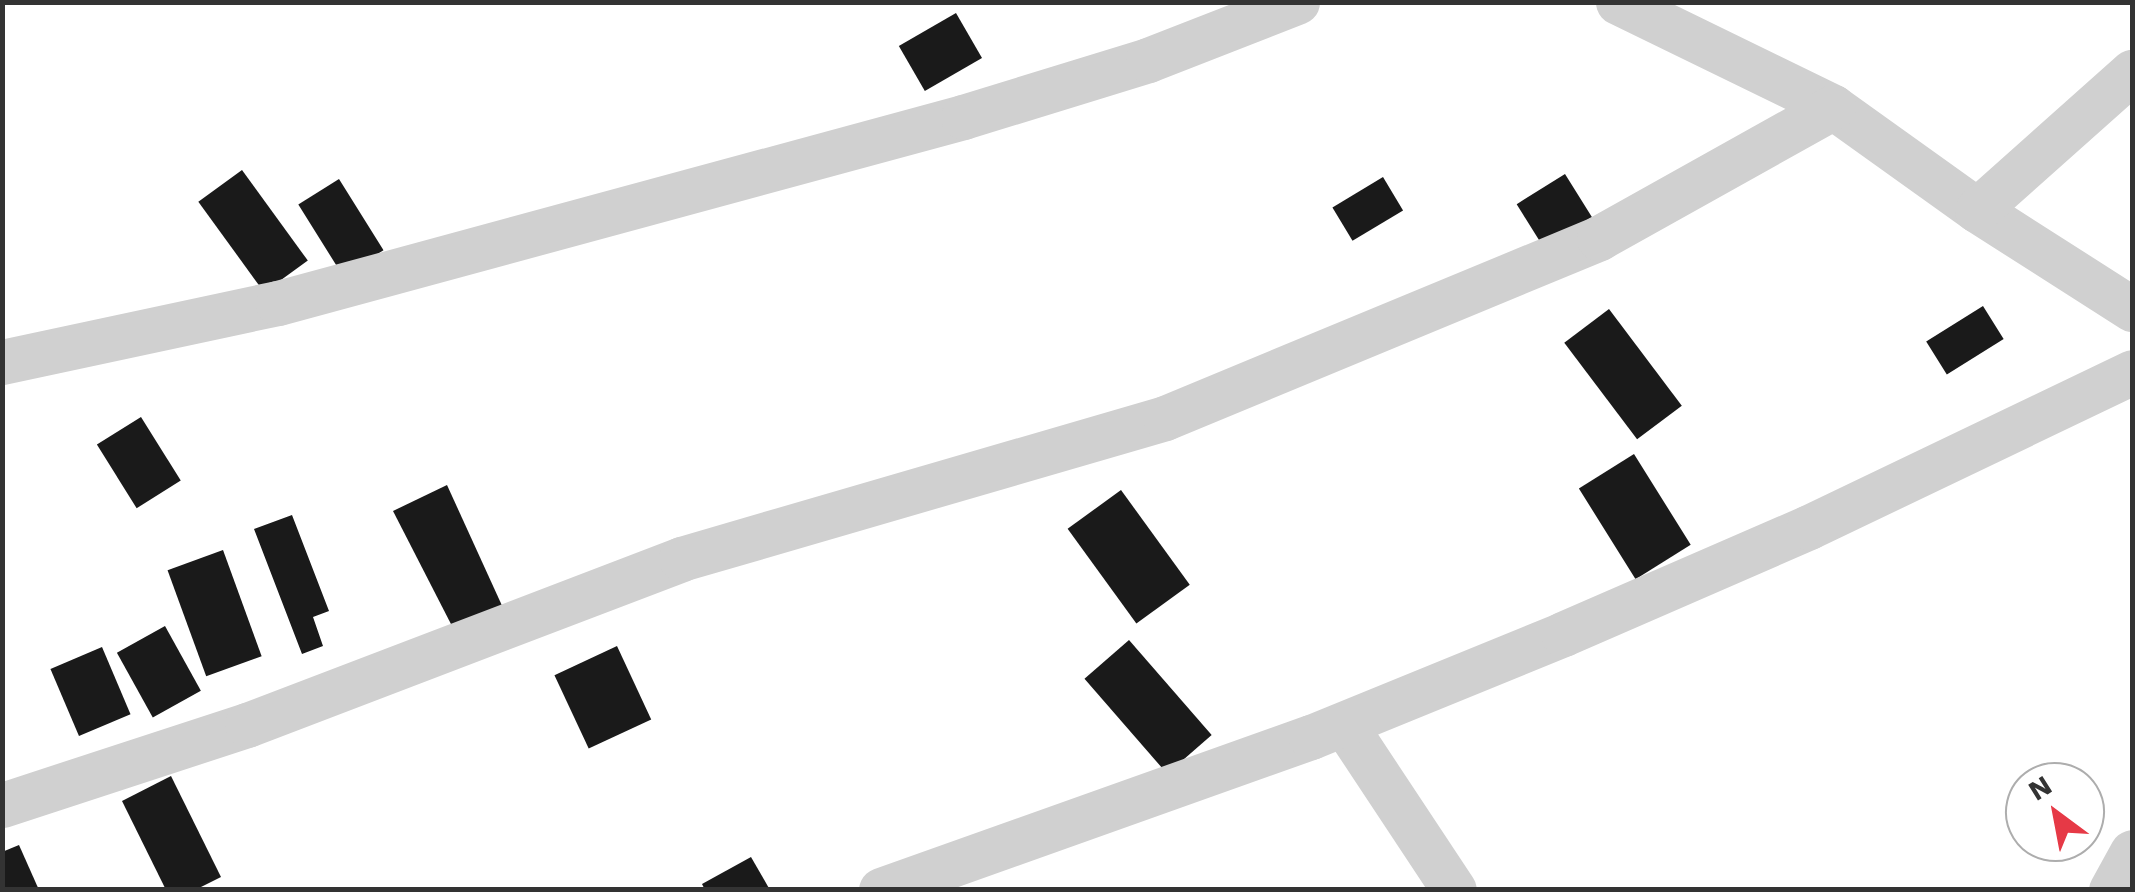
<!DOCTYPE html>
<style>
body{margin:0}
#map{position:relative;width:2135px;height:892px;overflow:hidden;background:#fff;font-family:"Work Sans",sans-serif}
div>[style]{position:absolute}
.building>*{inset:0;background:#1a1a1a;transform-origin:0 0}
.minor>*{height:45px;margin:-22.5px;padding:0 22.5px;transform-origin:22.5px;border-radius:22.5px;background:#d0d0d0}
span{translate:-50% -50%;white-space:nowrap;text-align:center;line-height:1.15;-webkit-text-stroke:10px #fff;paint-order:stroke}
.frame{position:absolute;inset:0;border:5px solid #333;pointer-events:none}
.north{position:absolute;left:2005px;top:762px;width:100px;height:100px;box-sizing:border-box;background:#fff;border:2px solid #adadad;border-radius:50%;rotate:328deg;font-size:28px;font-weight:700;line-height:40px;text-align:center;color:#333}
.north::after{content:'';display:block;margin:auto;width:35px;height:45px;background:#e63946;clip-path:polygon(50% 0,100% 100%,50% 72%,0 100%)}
</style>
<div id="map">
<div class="building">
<div style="left:956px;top:13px;width:52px;height:66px;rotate:60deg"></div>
<div style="left:242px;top:170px;width:112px;height:54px;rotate:54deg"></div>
<div style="left:1565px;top:174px;width:61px;height:57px;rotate:58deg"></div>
<div style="left:1383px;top:177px;width:39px;height:59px;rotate:59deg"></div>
<div style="left:339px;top:179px;width:84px;height:48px;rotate:58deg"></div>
<div style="left:1983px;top:306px;width:39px;height:67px;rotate:58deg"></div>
<div style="left:1609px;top:309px;width:121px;height:56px;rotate:53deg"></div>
<div style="left:141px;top:417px;width:75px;height:52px;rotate:58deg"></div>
<div style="left:1634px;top:454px;width:107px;height:65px;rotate:58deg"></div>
<div style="clip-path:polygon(447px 485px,504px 610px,453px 628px,393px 511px)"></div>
<div style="left:1121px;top:490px;width:117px;height:66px;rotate:54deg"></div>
<div style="clip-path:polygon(292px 515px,329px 611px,313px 617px,323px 646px,302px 654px,254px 529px)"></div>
<div style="left:223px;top:550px;width:113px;height:59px;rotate:70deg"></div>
<div style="left:165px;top:626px;width:74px;height:55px;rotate:61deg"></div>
<div style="left:1129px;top:640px;width:126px;height:59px;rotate:49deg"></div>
<div style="left:617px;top:646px;width:81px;height:69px;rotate:65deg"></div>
<div style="left:102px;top:647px;width:73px;height:56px;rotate:67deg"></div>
<div style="clip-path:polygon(171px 776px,221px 877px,195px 890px,166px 890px,122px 801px)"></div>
<div style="clip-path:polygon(19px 845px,39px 890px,2px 890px,2px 852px)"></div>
<div style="clip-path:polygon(751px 857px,770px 890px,705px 890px,702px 884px)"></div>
</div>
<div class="minor">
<div style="left:1618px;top:2px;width:239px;rotate:26deg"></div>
<div style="left:1833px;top:107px;width:177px;rotate:35.6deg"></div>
<div style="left:1977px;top:210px;width:184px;rotate:32.6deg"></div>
<div style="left:1977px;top:210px;width:208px;rotate:-41.7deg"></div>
<div style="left:2px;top:362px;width:282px;rotate:-12.1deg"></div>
<div style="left:278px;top:303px;width:710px;rotate:-15.19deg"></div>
<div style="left:963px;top:117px;width:194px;rotate:-17.1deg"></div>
<div style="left:1148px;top:60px;width:160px;rotate:-21.3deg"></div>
<div style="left:1350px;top:733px;width:188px;rotate:56.5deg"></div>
<div style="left:2px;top:805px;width:258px;rotate:-18.1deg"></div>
<div style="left:247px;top:725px;width:465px;rotate:-20.9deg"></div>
<div style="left:681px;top:559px;width:504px;rotate:-16.24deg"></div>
<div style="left:1165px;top:418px;width:470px;rotate:-22.5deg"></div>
<div style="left:1599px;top:238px;width:268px;rotate:-29.2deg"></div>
<div style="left:881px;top:890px;width:456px;rotate:-19.6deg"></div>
<div style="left:1311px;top:737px;width:272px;rotate:-22.2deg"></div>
<div style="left:1563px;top:634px;width:268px;rotate:-23.5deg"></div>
<div style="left:1809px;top:527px;width:358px;rotate:-25.6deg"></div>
<div style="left:2111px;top:890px;width:43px;rotate:-61.1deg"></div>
</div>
<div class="frame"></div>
<div class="north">N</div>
</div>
